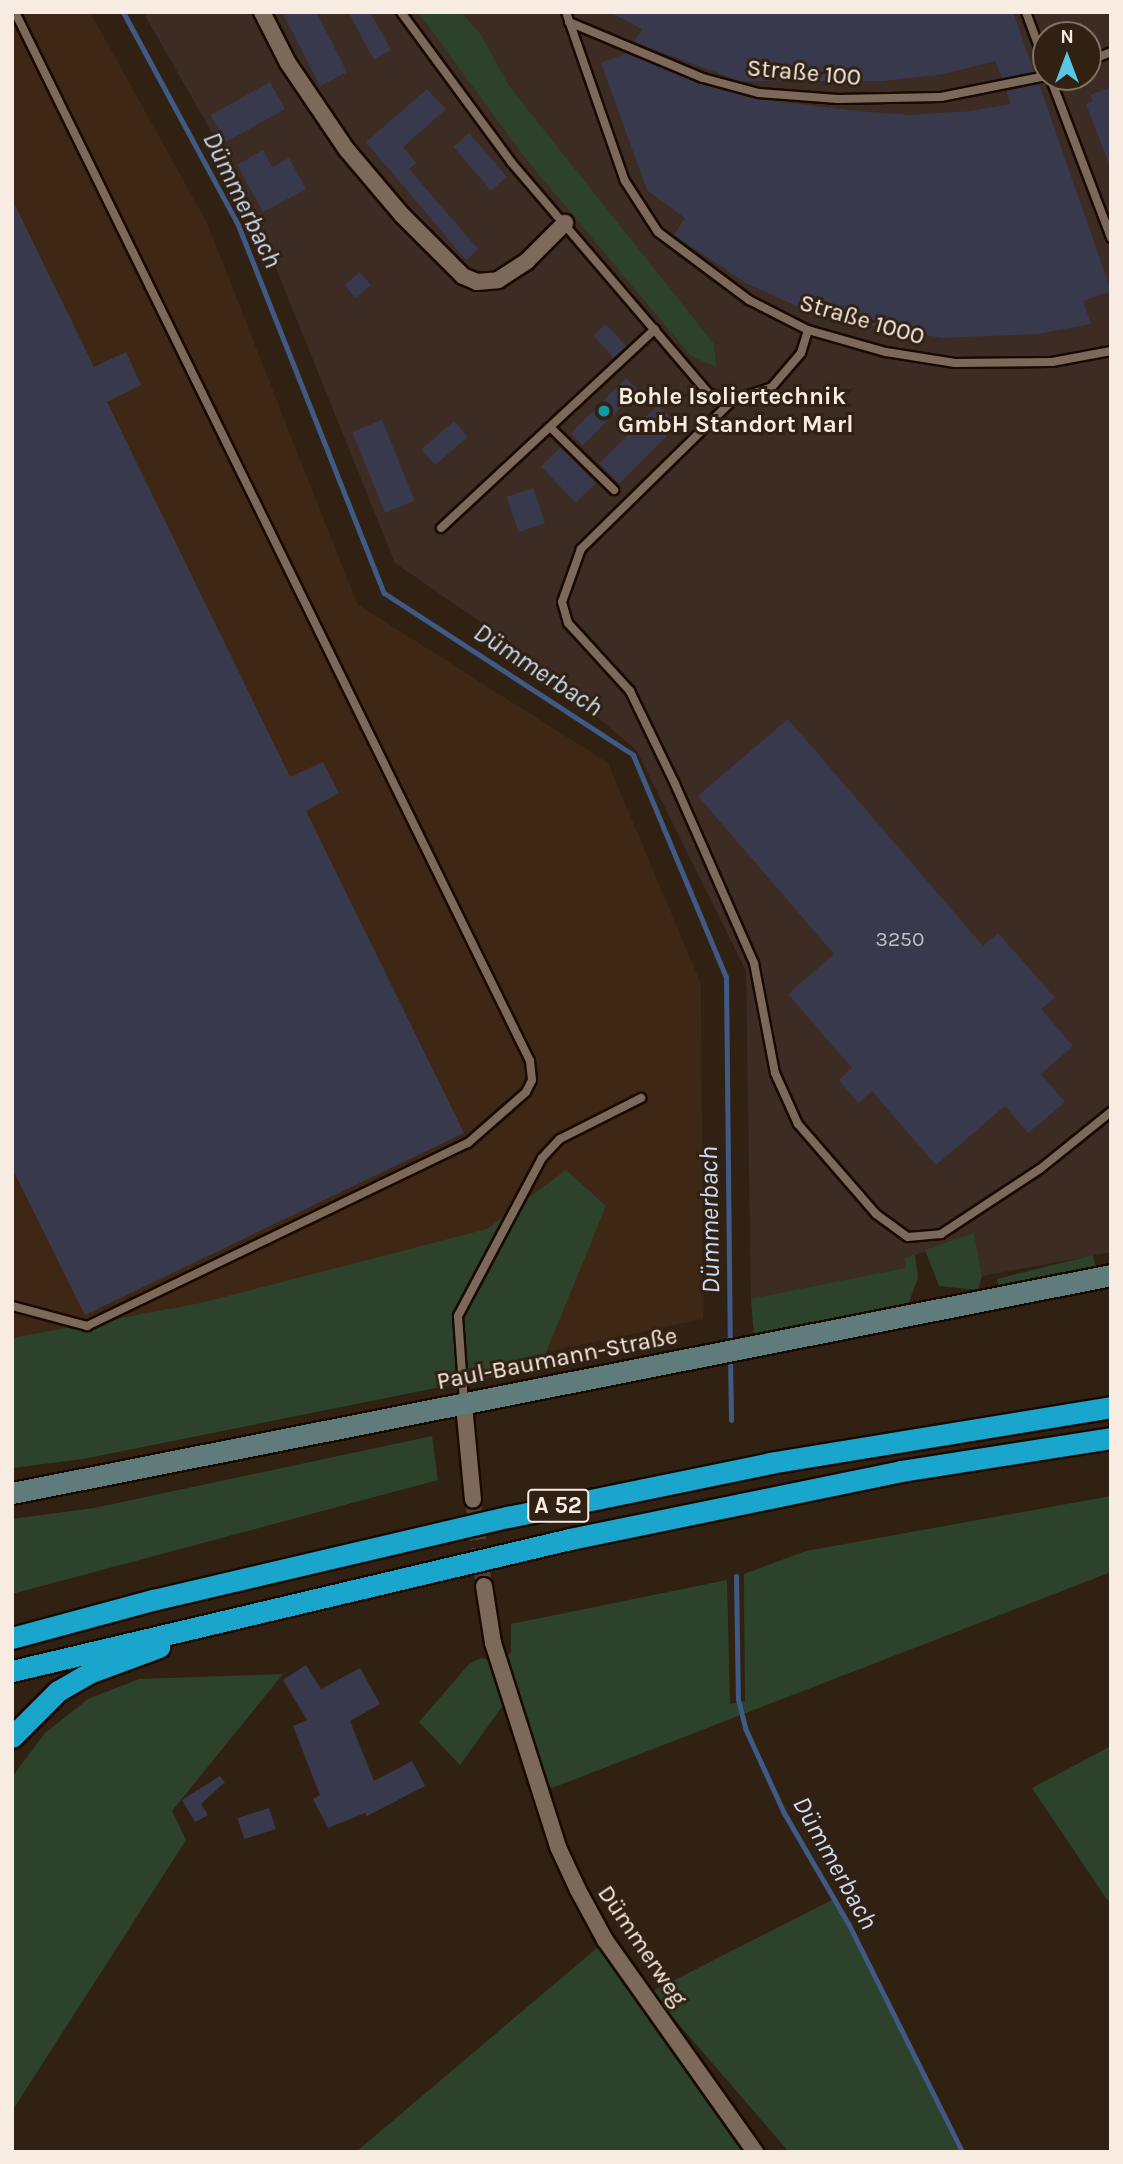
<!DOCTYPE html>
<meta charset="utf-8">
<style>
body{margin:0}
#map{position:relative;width:1123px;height:2164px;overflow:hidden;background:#312113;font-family:Karla,sans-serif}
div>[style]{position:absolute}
.built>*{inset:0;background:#3e2815}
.industrial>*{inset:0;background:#3d2c23}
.green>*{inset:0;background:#2d422b;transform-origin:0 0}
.stream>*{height:5px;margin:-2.5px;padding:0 2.5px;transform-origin:2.5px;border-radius:2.5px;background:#405a86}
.building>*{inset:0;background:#39394d;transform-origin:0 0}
.minor-tunnel>*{height:16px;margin-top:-8px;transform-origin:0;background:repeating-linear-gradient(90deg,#4f3f32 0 16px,transparent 0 24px)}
.roads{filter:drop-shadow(2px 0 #190a01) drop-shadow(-2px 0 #190a01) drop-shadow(0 2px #190a01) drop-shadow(0 -2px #190a01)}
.service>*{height:8px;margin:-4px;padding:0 4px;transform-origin:4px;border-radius:4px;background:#7d6959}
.minor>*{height:16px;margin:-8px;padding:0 8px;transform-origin:8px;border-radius:8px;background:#7d6959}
.secondary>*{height:21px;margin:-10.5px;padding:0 10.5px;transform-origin:10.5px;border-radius:10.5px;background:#5f7b7c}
.motorway>*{height:21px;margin:-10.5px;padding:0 10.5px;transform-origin:10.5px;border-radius:10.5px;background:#19a5cc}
.dots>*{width:19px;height:19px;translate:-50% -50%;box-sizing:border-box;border:4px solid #312113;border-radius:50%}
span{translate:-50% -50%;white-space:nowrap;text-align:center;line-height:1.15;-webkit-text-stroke:6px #312113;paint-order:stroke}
.number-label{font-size:21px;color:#c8bebd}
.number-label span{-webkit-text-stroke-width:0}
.shield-label span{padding:2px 5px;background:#312113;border:2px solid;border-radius:5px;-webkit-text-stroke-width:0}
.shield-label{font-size:23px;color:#f7ebe2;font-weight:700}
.street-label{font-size:24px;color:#f7ebe2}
.poi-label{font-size:24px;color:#f7ebe2;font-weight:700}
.left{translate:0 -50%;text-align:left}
.water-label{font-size:26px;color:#cadbf7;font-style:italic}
.frame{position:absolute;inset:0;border:14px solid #f7ebe2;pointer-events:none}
.north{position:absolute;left:1032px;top:21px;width:70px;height:70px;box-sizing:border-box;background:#312113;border:2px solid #807266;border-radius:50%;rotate:0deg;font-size:19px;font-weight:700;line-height:28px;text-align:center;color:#f7ebe2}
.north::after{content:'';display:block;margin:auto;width:24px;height:32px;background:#59c8e4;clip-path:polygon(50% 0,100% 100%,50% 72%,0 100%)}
</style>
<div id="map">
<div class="built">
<div style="clip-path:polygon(12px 12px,90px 12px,207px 223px,357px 604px,608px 763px,701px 984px,703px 1319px,140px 1438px,12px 1455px)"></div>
</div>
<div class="industrial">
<div style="clip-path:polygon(evenodd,143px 12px,1111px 12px,1111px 1252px,982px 1276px,974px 1234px,906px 1258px,907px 1268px,751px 1301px,746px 971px,637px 751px,513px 644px,395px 563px,244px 189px,143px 12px,1046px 35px,1088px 35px,1088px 77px,1046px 77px,1046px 35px)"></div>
</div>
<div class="green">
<div style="clip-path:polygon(418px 12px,461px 12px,481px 35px,509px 86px,714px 344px,716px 367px,691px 356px,526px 159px)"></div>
<div style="clip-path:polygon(566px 1170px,606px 1206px,540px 1367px,83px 1459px,12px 1468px,12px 1338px,201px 1303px,487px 1229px)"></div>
<div style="clip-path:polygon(974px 1233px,982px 1276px,978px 1290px,939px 1286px,925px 1250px)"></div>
<div style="clip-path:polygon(915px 1254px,918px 1278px,909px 1302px,892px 1309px,754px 1337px,751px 1299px,906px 1268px,905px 1258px)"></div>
<div style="left:1093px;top:1255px;width:12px;height:99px;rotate:76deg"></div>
<div style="clip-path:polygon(432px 1436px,438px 1480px,12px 1594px,12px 1519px,94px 1508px)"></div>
<div style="clip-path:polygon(1111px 1496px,1111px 1572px,552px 1788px,545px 1779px,506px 1655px,511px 1653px,511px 1624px,727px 1580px,730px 1704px,745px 1701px,744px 1574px,806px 1551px)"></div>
<div style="clip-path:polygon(481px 1658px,489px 1660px,504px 1704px,460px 1765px,419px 1722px,470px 1663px)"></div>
<div style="clip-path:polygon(283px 1674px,172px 1811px,186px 1840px,12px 2111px,12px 1777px,45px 1733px,88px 1699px,139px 1679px)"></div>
<div style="clip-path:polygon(1111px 1746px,1111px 1898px,1108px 1901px,1032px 1788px)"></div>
<div style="clip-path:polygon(836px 1898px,959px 2152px,789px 2152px,651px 1992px)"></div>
<div style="clip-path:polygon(598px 1947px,644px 2002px,745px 2152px,356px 2152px)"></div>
</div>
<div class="stream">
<div style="left:123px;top:12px;width:242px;rotate:61.6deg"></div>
<div style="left:238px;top:225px;width:396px;rotate:68.4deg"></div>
<div style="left:384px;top:593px;width:297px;rotate:33deg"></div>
<div style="left:633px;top:755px;width:241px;rotate:67.3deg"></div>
<div style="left:726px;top:977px;width:369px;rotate:89.4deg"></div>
<div style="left:730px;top:1356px;width:64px;rotate:89.1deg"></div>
<div style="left:736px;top:1576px;width:123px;rotate:89.1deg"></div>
<div style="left:738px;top:1699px;width:30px;rotate:76deg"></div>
<div style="left:745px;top:1728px;width:94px;rotate:65.4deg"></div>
<div style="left:784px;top:1813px;width:129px;rotate:59.9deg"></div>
<div style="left:849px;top:1925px;width:254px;rotate:63.5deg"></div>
</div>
<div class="building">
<div style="clip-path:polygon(282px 12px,316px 12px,347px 72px,320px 86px)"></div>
<div style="clip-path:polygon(348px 12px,370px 12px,391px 50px,374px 60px)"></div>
<div style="clip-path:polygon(609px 12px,1013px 12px,1034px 72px,1002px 78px,995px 61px,944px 74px,883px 81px,740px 81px,634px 42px,642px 29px)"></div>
<div style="clip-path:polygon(627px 53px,701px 84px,757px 99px,857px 111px,908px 115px,970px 111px,1011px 104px,1006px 91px,1039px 84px,1111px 291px,1083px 301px,1091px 324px,1037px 334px,942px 338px,816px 315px,746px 283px,674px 235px,685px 218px,647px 190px,601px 63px)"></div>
<div style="left:270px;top:82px;width:31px;height:68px;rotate:61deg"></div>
<div style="clip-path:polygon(1111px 87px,1111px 164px,1109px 164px,1086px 104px,1093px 101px,1090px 95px)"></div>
<div style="clip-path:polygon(427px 89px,446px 109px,403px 147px,416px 163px,409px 169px,478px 249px,466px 260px,366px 142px)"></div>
<div style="left:469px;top:133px;width:58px;height:21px;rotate:49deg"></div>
<div style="clip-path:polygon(263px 150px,272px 167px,289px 158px,306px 189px,263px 212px,237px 165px)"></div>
<div style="clip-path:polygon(12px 199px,94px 367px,126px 352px,141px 385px,107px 402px,290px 777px,323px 762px,339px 793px,306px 811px,464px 1133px,85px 1315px,12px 1168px)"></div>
<div style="left:360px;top:272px;width:17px;height:20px;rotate:50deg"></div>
<div style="left:606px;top:324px;width:30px;height:17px;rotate:48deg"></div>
<div style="left:626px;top:378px;width:17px;height:78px;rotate:45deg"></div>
<div style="left:658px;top:405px;width:28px;height:83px;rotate:45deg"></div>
<div style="left:382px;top:420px;width:87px;height:32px;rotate:68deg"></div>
<div style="left:454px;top:421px;width:21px;height:43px;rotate:49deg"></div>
<div style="left:561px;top:447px;width:50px;height:28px;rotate:46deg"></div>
<div style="left:533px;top:488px;width:37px;height:28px;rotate:71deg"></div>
<div style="clip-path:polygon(788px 719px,983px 946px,998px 933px,1055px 998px,1041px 1009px,1073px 1046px,1041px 1074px,1065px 1102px,1028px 1133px,1005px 1106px,936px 1165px,872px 1091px,858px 1103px,839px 1080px,852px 1068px,788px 994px,834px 954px,698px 796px)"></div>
<div style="clip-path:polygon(306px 1665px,321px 1689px,360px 1668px,380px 1704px,350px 1721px,374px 1781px,412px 1761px,425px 1786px,367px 1816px,365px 1813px,328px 1828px,313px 1799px,320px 1795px,293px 1726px,307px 1720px,283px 1680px)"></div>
<div style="clip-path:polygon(220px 1776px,225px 1782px,201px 1804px,208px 1815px,195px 1822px,182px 1800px)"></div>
<div style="left:269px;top:1808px;width:22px;height:33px;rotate:72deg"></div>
</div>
<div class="minor-tunnel">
<div style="left:473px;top:1500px;width:87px;rotate:82.7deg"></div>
</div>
<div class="roads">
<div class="service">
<div style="left:401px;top:12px;width:186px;rotate:53.7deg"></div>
<div style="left:511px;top:162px;width:304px;rotate:49.5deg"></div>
<div style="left:708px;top:393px;width:26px;rotate:16deg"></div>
<div style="left:733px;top:400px;width:40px;rotate:-18deg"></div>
<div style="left:771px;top:388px;width:46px;rotate:-49.4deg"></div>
<div style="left:801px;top:353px;width:24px;rotate:-73deg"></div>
<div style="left:566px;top:12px;width:179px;rotate:70.8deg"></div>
<div style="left:625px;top:181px;width:61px;rotate:57.1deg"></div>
<div style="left:658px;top:232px;width:114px;rotate:36.8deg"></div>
<div style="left:749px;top:300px;width:66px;rotate:27deg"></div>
<div style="left:808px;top:330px;width:81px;rotate:15.8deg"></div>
<div style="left:886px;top:352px;width:70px;rotate:9.1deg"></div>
<div style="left:955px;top:363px;width:97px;rotate:-0.6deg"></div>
<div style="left:1052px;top:362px;width:60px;rotate:-10.6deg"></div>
<div style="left:1026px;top:12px;width:58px;rotate:69.7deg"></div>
<div style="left:569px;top:22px;width:145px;rotate:22.7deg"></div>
<div style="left:703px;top:78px;width:58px;rotate:15deg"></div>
<div style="left:759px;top:93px;width:79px;rotate:4.3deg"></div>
<div style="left:838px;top:99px;width:103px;rotate:-1.1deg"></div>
<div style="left:941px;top:97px;width:107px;rotate:-11.3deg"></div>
<div style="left:1088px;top:61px;width:25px;rotate:-21deg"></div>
<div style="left:1050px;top:77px;width:172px;rotate:69.2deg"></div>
<div style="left:733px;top:400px;width:213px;rotate:135.6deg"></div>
<div style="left:581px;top:549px;width:56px;rotate:109.7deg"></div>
<div style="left:562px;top:602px;width:22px;rotate:74deg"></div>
<div style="left:568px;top:623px;width:92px;rotate:47.6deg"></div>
<div style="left:630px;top:691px;width:103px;rotate:64.2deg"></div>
<div style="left:675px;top:784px;width:196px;rotate:66.2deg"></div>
<div style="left:754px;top:963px;width:112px;rotate:79.2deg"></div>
<div style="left:775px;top:1073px;width:56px;rotate:65.7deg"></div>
<div style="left:798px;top:1124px;width:119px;rotate:49.1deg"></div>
<div style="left:876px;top:1214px;width:39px;rotate:36deg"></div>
<div style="left:908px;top:1237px;width:33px;rotate:-5deg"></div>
<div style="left:941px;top:1234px;width:118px;rotate:-33.3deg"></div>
<div style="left:1040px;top:1169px;width:91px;rotate:-38.8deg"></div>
<div style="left:550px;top:427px;width:90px;rotate:44.5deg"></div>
<div style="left:441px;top:528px;width:292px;rotate:-42.9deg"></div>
<div style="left:12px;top:1306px;width:78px;rotate:14.9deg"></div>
<div style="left:87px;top:1326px;width:423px;rotate:-25.7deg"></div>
<div style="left:468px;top:1143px;width:77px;rotate:-41.3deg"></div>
<div style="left:526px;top:1092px;width:13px;rotate:-63deg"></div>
<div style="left:532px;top:1080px;width:19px;rotate:-96deg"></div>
<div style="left:530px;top:1061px;width:1169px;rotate:-116.15deg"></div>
<div style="left:464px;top:1402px;width:86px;rotate:-94deg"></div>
<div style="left:458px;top:1316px;width:179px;rotate:-62deg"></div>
<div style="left:542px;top:1158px;width:26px;rotate:-47deg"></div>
<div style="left:560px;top:1139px;width:91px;rotate:-26.8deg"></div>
</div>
<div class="minor">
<div style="left:262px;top:12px;width:57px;rotate:63deg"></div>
<div style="left:288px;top:63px;width:105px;rotate:55.9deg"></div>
<div style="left:347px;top:150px;width:85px;rotate:49.8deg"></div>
<div style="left:402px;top:215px;width:86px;rotate:45deg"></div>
<div style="left:463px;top:276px;width:15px;rotate:23deg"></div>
<div style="left:477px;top:282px;width:21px;rotate:-5deg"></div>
<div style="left:498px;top:280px;width:35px;rotate:-33deg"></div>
<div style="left:527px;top:261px;width:54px;rotate:-45deg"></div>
<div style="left:464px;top:1405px;width:95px;rotate:84.6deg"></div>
<div style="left:484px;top:1586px;width:58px;rotate:81deg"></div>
<div style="left:493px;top:1643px;width:214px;rotate:72.3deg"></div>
<div style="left:558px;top:1847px;width:47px;rotate:65.1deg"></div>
<div style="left:578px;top:1890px;width:57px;rotate:61.6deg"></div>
<div style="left:605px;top:1940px;width:260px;rotate:54.7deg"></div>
</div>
<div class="secondary">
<div style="left:12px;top:1493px;width:1120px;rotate:-11.22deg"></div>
</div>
<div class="motorway">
<div style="left:12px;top:1638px;width:146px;rotate:-15.1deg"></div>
<div style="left:153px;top:1600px;width:365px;rotate:-13.2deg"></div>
<div style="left:508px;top:1517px;width:268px;rotate:-11.6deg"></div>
<div style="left:770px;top:1463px;width:346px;rotate:-9.3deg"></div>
<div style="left:12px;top:1671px;width:573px;rotate:-13.31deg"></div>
<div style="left:570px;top:1539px;width:338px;rotate:-11.6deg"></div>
<div style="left:901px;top:1471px;width:213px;rotate:-8.9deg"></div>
<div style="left:12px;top:1737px;width:65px;rotate:-45deg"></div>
<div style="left:58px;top:1691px;width:36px;rotate:-30deg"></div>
<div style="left:89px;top:1673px;width:75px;rotate:-20.4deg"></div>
</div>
</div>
<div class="dots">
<div style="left:604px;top:411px;background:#0f9aa8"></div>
</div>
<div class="number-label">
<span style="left:900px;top:939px">3250</span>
</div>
<div class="shield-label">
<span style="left:558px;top:1506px">A 52</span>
</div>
<div class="street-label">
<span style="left:804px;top:73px;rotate:5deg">Straße 100</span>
<span style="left:862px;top:320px;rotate:16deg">Straße 1000</span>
<span style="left:557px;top:1359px;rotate:-11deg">Paul-Baumann-Straße</span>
<span style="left:642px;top:1946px;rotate:56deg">Dümmerweg</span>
</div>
<div class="poi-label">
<span class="left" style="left:618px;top:411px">Bohle Isoliertechnik<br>GmbH Standort Marl</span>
</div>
<div class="water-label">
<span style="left:242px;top:200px;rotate:64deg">Dümmerbach</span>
<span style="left:538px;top:670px;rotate:33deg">Dümmerbach</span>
<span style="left:710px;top:1220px;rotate:-91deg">Dümmerbach</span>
<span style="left:835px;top:1863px;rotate:61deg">Dümmerbach</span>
</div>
<div class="frame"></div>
<div class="north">N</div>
</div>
